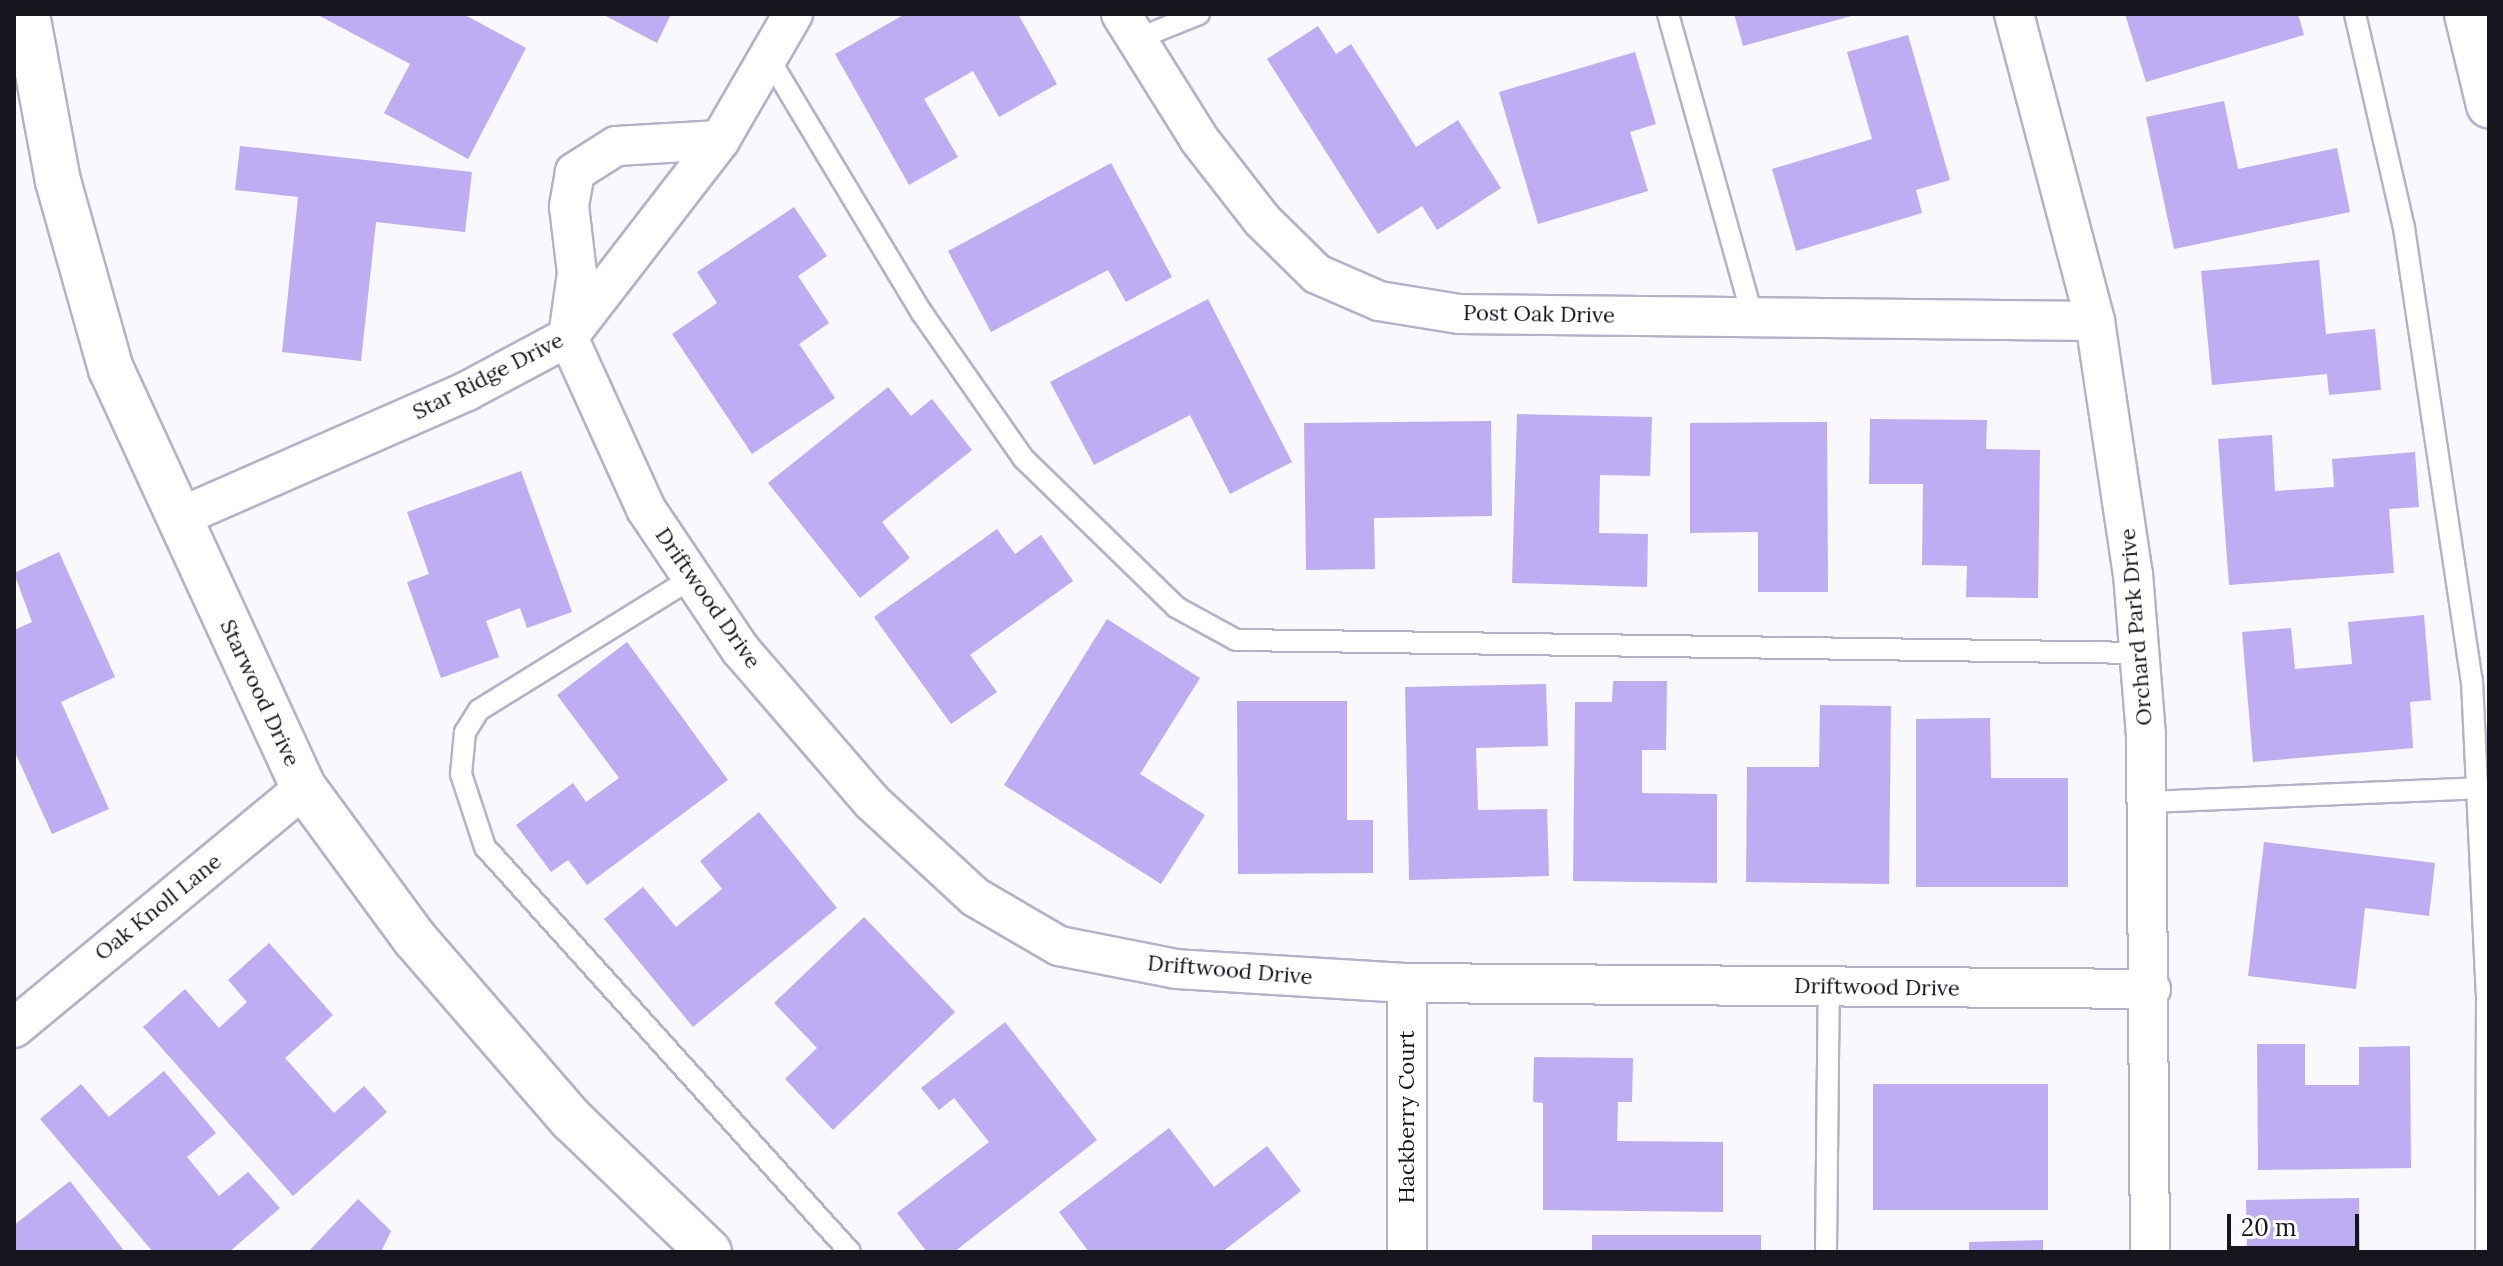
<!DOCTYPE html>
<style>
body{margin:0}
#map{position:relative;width:2503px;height:1266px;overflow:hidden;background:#f9f8fe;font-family:Lora,serif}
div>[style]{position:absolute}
.building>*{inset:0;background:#beadf3;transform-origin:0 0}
.roads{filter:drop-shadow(2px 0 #b6b0ca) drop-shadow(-2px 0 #b6b0ca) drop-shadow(0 2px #b6b0ca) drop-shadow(0 -2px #b6b0ca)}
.service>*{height:20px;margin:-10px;padding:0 10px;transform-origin:10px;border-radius:10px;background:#fff}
.minor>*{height:38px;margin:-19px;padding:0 19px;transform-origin:19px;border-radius:19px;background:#fff}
.tertiary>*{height:44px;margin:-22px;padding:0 22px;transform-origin:22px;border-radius:22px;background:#fff}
.secondary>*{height:44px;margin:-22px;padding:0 22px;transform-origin:22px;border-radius:22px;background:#fff}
span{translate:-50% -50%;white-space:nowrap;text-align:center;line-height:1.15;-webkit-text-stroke:6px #fff;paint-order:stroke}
.street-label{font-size:22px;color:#16141d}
.frame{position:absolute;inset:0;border:16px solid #16141d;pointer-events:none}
.scale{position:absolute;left:2227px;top:1214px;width:132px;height:36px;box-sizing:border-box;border:4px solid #16141d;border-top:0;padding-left:10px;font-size:24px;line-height:28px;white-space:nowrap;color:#16141d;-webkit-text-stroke:6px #fff;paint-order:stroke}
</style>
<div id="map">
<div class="building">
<div style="clip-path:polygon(316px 14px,463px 14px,526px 48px,468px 159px,384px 113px,410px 64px)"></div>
<div style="clip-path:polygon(602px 14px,671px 14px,657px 43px)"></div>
<div style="clip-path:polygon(905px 14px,1018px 14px,1057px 84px,999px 117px,973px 71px,924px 99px,958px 157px,909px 185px,835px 54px)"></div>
<div style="clip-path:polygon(1734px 14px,1855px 14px,1855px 15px,1743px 46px)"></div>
<div style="clip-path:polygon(2125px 14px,2298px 14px,2304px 35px,2146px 82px)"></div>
<div style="clip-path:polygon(1318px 26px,1336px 54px,1351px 44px,1416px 147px,1458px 120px,1501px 188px,1437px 230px,1422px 206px,1378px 234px,1267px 59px)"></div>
<div style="clip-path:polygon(1908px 35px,1950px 180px,1916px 190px,1922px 213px,1796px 251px,1772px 169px,1872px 139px,1847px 52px)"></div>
<div style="clip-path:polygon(1635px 52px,1656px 124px,1630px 132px,1648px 191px,1538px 224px,1499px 92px)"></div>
<div style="clip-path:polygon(2224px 101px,2238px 169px,2337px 148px,2350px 212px,2174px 249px,2146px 117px)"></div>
<div style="clip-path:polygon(240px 146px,472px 172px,465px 232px,376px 222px,361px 361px,282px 352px,298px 197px,235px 190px)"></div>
<div style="clip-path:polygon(1111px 163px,1172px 277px,1126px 302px,1108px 270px,991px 332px,948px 251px)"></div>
<div style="clip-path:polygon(794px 207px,827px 256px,798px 276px,829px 323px,799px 344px,835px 398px,752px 454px,672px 334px,717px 303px,697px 272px)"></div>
<div style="clip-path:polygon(2319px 260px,2326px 334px,2375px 329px,2381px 390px,2329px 395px,2327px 374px,2212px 385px,2201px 271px)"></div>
<div style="clip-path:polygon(1208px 299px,1292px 462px,1230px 494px,1190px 415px,1094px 465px,1050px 382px)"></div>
<div style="clip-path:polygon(888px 387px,911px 416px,932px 399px,972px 450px,882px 522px,910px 558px,860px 598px,768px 483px)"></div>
<div style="clip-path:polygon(1517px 414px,1652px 417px,1650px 476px,1600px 475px,1599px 533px,1648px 534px,1647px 587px,1512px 583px)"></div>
<div style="clip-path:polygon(1870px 419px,1987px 420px,1986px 449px,2040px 450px,2038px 598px,1966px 597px,1967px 566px,1922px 565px,1923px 484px,1869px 484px)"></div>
<div style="clip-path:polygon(1491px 421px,1492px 516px,1374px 518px,1375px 569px,1306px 570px,1304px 423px)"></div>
<div style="clip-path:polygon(1827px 422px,1828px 592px,1758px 592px,1758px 532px,1690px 533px,1690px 423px)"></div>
<div style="clip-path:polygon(2272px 435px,2275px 491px,2334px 487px,2332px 459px,2415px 452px,2419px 507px,2389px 509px,2394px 573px,2229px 585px,2218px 439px)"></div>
<div style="clip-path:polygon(521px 471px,572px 612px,527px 628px,520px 608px,486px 621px,499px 657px,441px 678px,407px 582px,429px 574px,407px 512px)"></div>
<div style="clip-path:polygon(997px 529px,1015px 554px,1041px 535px,1073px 581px,970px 655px,997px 692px,951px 724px,874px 617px)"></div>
<div style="clip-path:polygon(59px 552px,115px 677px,61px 702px,109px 809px,52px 834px,14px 750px,14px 630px,32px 622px,14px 573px)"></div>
<div style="clip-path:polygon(2424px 615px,2431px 700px,2410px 702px,2413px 748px,2253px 762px,2242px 632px,2291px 628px,2295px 669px,2352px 664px,2348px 622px)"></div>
<div style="clip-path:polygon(1107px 619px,1200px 678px,1140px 774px,1205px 815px,1161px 884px,1004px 785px)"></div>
<div style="clip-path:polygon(627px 642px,728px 780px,587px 885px,568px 860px,551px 872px,516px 825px,573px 783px,586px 802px,619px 778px,557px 695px)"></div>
<div style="clip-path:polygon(1613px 681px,1667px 681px,1666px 750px,1642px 750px,1642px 793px,1717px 794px,1717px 883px,1573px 881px,1575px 702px,1612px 702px)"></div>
<div style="clip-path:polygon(1546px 684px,1548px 746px,1476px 748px,1478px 810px,1547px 809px,1549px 876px,1409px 880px,1405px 687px)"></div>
<div style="clip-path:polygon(1237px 701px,1347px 701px,1347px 820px,1373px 820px,1373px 873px,1238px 874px)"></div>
<div style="clip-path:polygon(1820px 705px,1891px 706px,1889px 884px,1746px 882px,1747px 767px,1819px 767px)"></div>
<div style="clip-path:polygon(1990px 718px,1991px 778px,2068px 778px,2068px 887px,1916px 887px,1916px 719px)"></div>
<div style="clip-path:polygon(759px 812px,837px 908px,693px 1027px,604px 919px,643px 887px,676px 927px,722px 889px,700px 861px)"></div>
<div style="clip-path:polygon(2264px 842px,2435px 863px,2429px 916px,2365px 908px,2356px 989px,2248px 976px)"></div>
<div style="clip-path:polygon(864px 917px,955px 1012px,833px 1130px,785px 1079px,817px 1048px,774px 1003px)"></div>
<div style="clip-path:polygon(269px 943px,333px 1015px,285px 1058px,334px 1113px,364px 1086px,387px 1112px,293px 1196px,143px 1027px,185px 989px,219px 1028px,247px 1002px,228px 980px)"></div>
<div style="clip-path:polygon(1005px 1022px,1097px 1140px,954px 1252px,927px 1252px,897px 1213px,989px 1142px,954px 1098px,939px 1110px,921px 1088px)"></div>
<div style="clip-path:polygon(2257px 1044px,2305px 1044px,2305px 1085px,2359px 1085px,2359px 1047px,2410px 1046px,2411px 1168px,2258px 1170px)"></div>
<div style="clip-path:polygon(1534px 1057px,1633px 1058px,1632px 1102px,1618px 1102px,1617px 1141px,1723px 1142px,1723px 1212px,1543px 1210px,1543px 1103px,1533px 1102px)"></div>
<div style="clip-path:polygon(164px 1071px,216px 1133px,187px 1157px,219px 1196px,248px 1172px,280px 1208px,229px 1252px,153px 1252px,40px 1119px,81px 1084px,109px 1117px)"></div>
<div style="left:2048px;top:1084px;width:126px;height:175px;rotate:90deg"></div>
<div style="clip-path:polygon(1169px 1128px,1214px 1187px,1267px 1146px,1301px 1191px,1222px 1252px,1089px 1252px,1059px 1212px)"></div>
<div style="clip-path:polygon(70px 1181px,125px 1252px,14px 1252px,14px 1225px)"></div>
<div style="left:2359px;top:1198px;width:54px;height:113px;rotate:89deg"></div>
<div style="clip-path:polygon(358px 1199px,391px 1231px,381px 1252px,308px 1252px)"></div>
<div style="left:1592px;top:1235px;width:169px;height:17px"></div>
<div style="clip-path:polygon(2043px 1240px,2043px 1252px,1969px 1252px,1969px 1242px)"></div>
</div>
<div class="roads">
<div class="service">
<div style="left:1668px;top:14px;width:316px;rotate:74.4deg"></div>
<div style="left:2355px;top:14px;width:220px;rotate:77.1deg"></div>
<div style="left:2404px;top:228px;width:458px;rotate:81.5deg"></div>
<div style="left:2472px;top:681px;width:313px;rotate:87.3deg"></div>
<div style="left:2487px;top:994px;width:258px;rotate:90.2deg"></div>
<div style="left:1137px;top:39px;width:67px;rotate:-22deg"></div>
<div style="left:768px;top:57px;width:299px;rotate:59deg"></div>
<div style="left:922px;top:313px;width:178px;rotate:55.1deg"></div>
<div style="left:1024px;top:459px;width:212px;rotate:44.2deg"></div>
<div style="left:1176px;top:607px;width:68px;rotate:28.8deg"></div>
<div style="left:1236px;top:640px;width:904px;rotate:0.82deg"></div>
<div style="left:692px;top:578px;width:251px;rotate:148.2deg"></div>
<div style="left:479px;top:710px;width:26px;rotate:122deg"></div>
<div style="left:465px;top:732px;width:42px;rotate:95.4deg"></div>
<div style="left:461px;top:774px;width:77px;rotate:71.8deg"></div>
<div style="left:485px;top:847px;width:545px;rotate:47.97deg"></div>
<div style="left:2147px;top:802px;width:333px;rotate:-2.4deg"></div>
<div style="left:1826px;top:1252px;width:266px;rotate:-89.4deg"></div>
</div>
<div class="minor">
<div style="left:1121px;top:14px;width:147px;rotate:58deg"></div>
<div style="left:1199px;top:139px;width:103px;rotate:52.1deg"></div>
<div style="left:1262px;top:220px;width:77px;rotate:44.5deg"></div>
<div style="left:1317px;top:274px;width:68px;rotate:23.5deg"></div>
<div style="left:1379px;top:301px;width:81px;rotate:9.2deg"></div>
<div style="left:1459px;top:314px;width:636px;rotate:0.63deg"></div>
<div style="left:2014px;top:14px;width:318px;rotate:75.2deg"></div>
<div style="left:2095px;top:321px;width:256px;rotate:81.5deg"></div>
<div style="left:2133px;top:574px;width:162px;rotate:85.4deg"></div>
<div style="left:2146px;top:735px;width:517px;rotate:89.56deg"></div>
<div style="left:720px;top:140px;width:104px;rotate:176.7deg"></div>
<div style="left:616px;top:146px;width:49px;rotate:147.6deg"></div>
<div style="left:575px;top:172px;width:35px;rotate:100deg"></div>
<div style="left:569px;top:206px;width:67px;rotate:83.2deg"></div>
<div style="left:577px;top:273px;width:65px;rotate:98deg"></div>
<div style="left:568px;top:337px;width:189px;rotate:65.6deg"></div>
<div style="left:646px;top:509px;width:169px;rotate:56.1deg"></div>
<div style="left:740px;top:649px;width:202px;rotate:49.2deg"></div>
<div style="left:872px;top:802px;width:140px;rotate:42.7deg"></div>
<div style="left:975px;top:897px;width:97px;rotate:30.3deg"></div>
<div style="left:1059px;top:946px;width:119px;rotate:11.1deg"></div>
<div style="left:1176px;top:969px;width:231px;rotate:3.5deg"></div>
<div style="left:1407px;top:983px;width:744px;rotate:0.46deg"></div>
<div style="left:178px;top:518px;width:316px;rotate:-23.7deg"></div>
<div style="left:467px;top:391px;width:115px;rotate:-28.1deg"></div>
<div style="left:568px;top:337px;width:249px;rotate:-52.3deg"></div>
<div style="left:720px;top:140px;width:146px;rotate:-59.9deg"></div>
<div style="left:1407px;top:983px;width:269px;rotate:90deg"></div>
<div style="left:14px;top:1028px;width:376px;rotate:-39.6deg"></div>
</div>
<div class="tertiary">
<div style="left:27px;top:14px;width:170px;rotate:79.5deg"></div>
<div style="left:58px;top:181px;width:195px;rotate:74.3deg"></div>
<div style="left:111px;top:369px;width:461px;rotate:65.3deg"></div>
<div style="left:304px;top:788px;width:187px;rotate:53.7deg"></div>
<div style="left:415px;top:939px;width:240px;rotate:49.1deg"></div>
<div style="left:572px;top:1120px;width:190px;rotate:43.9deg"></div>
</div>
<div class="secondary">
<div style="left:2467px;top:14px;width:94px;rotate:76.4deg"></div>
</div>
</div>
<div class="street-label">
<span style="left:1539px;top:314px;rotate:1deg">Post Oak Drive</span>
<span style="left:488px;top:376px;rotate:-27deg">Star Ridge Drive</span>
<span style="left:708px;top:598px;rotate:55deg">Driftwood Drive</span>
<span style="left:2136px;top:627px;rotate:-95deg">Orchard Park Drive</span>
<span style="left:260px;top:693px;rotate:65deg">Starwood Drive</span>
<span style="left:158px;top:907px;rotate:-39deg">Oak Knoll Lane</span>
<span style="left:1230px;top:970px;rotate:5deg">Driftwood Drive</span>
<span style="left:1877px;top:987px;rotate:1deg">Driftwood Drive</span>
<span style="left:1407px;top:1117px;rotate:-90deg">Hackberry Court</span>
</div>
<div class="frame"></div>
<div class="scale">20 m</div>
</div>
